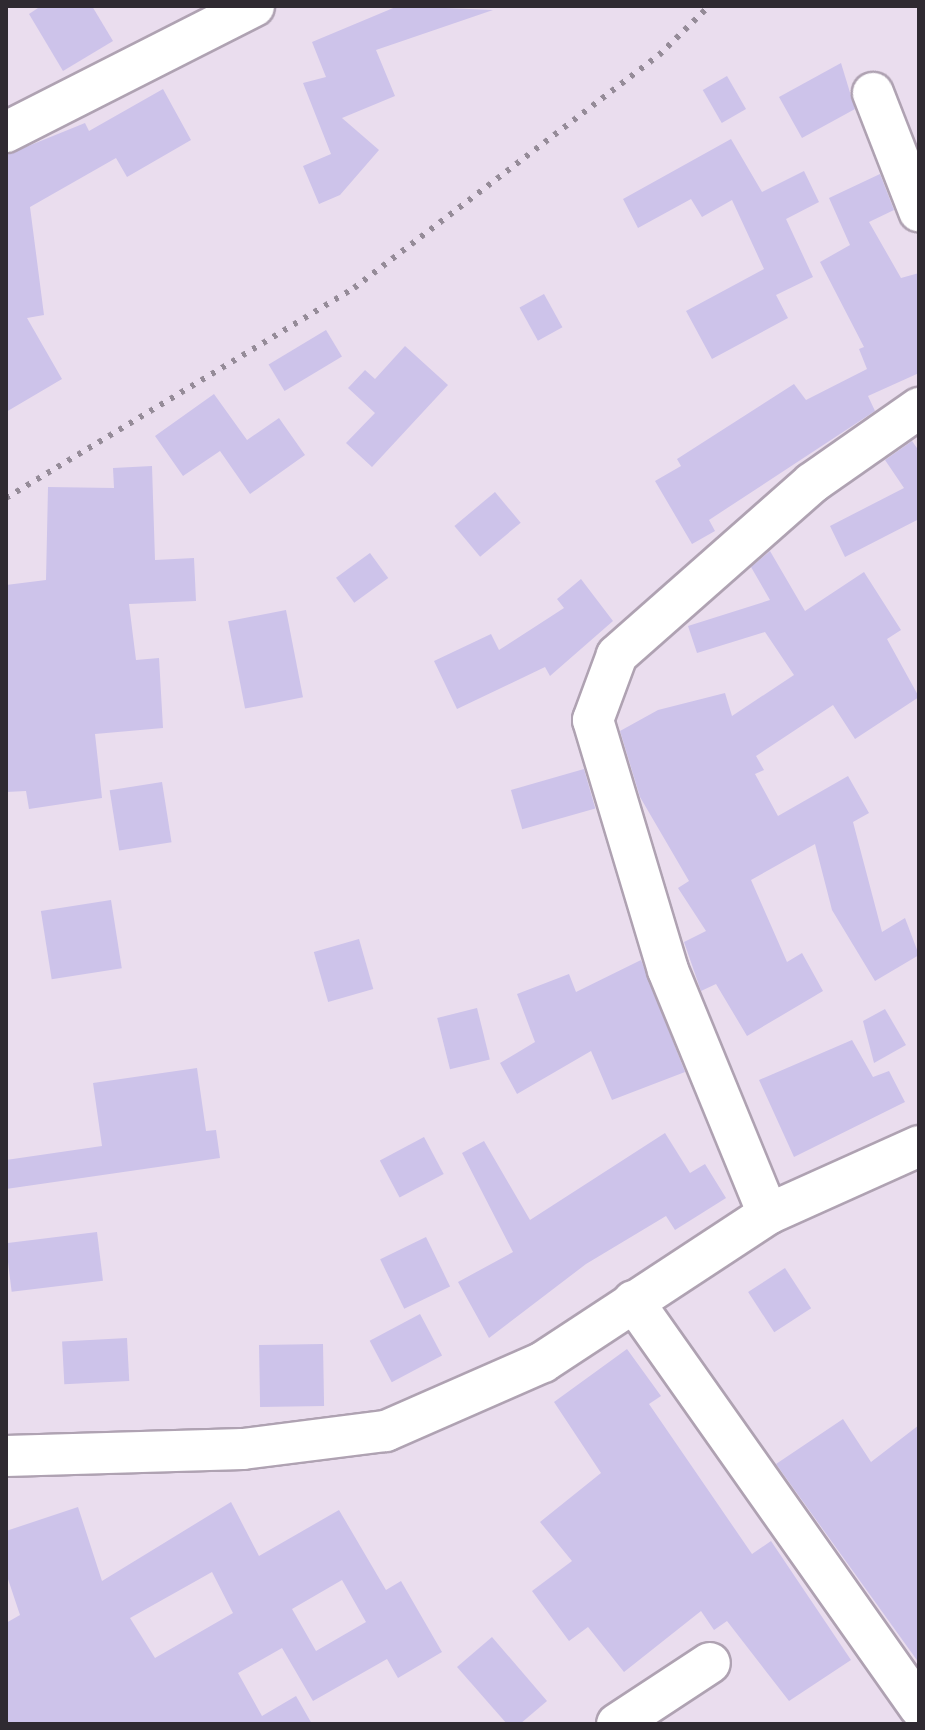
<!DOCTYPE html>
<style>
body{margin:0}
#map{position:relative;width:925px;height:1730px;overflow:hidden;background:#eaddee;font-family:Ubuntu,sans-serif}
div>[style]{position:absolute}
.building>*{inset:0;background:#cdc3ea;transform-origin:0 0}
.roads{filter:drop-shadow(2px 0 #afa2b2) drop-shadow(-2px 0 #afa2b2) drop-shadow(0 2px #afa2b2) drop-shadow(0 -2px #afa2b2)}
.minor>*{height:40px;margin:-20px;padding:0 20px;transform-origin:20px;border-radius:20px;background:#fff}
.rail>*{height:6px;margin-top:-3px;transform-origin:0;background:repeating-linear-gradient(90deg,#958b98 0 4px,transparent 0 12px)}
span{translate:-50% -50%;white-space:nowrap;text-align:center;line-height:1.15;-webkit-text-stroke:6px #f8eafb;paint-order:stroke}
.frame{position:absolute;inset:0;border:8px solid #2f2a31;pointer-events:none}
</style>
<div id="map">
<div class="building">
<div style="clip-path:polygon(41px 6px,92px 6px,113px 41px,63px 71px,29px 14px)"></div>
<div style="clip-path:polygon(398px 6px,493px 10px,376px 50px,395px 96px,342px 118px,379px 150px,340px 195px,319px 204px,303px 166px,331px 154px,303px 83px,326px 77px,312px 42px)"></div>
<div style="clip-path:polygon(841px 63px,855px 109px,802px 138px,779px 97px)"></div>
<div style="left:727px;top:76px;width:38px;height:28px;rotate:60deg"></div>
<div style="clip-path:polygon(163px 89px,191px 140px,127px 177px,116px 158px,30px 207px,44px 315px,27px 318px,62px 379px,6px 412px,6px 155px,85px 123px,89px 131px)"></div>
<div style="clip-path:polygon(731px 139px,762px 192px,804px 171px,819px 202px,786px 219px,813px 277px,776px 295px,788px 318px,712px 359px,686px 311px,764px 269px,732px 200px,702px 217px,691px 199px,638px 228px,623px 199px)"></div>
<div style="clip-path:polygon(880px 174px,894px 210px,869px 222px,901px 278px,919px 273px,919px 373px,868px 396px,875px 411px,709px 520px,715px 531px,692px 544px,655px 481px,681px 466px,677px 459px,794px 384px,806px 400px,867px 369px,859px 349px,864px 347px,820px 262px,850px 245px,829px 198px)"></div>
<div style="left:544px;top:294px;width:38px;height:28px;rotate:61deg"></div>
<div style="left:326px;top:330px;width:31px;height:67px;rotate:59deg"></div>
<div style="clip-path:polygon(405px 346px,448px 385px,372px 467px,346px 443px,375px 413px,348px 388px,365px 370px,375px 379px)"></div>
<div style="clip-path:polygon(214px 394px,247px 440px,279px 418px,305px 455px,250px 494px,220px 451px,183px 476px,155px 436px)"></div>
<div style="clip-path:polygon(912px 441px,919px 451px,919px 519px,845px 557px,830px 526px,904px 488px,885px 460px)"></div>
<div style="clip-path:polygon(152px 466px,155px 560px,194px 558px,196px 601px,129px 604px,136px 660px,159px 658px,163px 728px,95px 734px,102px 798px,29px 809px,26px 791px,6px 792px,6px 585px,46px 580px,48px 487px,114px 488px,113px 468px)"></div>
<div style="left:495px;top:492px;width:40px;height:53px;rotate:50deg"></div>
<div style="clip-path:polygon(770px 551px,805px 611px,864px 572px,901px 630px,887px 639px,919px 697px,855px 739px,833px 705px,756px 756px,764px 770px,755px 774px,778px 816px,848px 776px,869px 813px,853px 822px,882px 932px,905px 918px,919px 955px,875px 981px,832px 910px,815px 844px,751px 880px,787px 962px,802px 953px,823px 991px,747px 1036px,716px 984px,701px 991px,684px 942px,706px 931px,678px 888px,689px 881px,640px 797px,620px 731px,658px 710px,725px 693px,732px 716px,794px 675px,765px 632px,697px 653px,688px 626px,770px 600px,751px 567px)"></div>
<div style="left:370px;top:553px;width:31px;height:42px;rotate:54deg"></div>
<div style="clip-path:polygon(581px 579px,613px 621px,550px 676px,545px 667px,457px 709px,434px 661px,491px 634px,499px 650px,564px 608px,557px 599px)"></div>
<div style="left:286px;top:610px;width:89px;height:59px;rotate:79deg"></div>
<div style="left:584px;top:769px;width:41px;height:76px;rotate:74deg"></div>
<div style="left:162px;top:782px;width:61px;height:53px;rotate:81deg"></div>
<div style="left:111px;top:900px;width:69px;height:71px;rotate:81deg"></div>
<div style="left:359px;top:939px;width:52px;height:47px;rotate:74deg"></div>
<div style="clip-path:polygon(641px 960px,685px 1072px,612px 1100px,591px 1051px,517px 1094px,500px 1063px,535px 1042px,517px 994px,569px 974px,576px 992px)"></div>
<div style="left:477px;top:1008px;width:53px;height:41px;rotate:76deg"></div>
<div style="clip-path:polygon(885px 1009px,906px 1045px,874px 1063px,863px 1021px)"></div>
<div style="clip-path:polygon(852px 1040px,873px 1077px,889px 1071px,905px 1102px,794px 1157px,759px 1080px)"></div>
<div style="clip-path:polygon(197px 1068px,206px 1131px,216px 1130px,220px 1158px,6px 1189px,6px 1160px,102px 1146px,93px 1083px)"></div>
<div style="clip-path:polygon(665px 1133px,690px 1173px,705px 1164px,726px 1198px,675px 1230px,666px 1216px,586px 1264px,489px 1338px,458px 1282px,513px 1252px,462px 1153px,484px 1141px,530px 1220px)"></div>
<div style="left:424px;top:1137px;width:42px;height:50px;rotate:62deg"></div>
<div style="left:97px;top:1232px;width:49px;height:92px;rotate:83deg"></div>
<div style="left:426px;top:1237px;width:55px;height:51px;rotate:64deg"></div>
<div style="left:785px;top:1268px;width:48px;height:44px;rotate:57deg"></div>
<div style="left:420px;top:1314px;width:47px;height:57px;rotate:62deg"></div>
<div style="left:127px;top:1338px;width:43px;height:65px;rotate:87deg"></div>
<div style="left:323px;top:1344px;width:62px;height:64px;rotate:89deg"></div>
<div style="clip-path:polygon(627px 1349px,661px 1396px,649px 1404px,752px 1554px,771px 1541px,851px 1660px,789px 1701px,727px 1621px,714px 1630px,701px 1611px,624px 1672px,588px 1627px,569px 1641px,532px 1591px,572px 1561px,540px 1522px,601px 1473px,554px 1402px)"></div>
<div style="clip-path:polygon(843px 1419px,871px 1462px,919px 1425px,919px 1663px,776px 1464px)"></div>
<div style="clip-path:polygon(evenodd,231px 1502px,259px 1556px,339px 1510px,386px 1590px,401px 1581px,442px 1652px,398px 1678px,387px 1659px,313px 1701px,282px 1648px,238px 1673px,262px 1716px,296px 1696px,312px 1724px,6px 1724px,6px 1623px,20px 1615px,6px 1573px,6px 1531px,78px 1507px,102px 1581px,231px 1502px,212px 1572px,233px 1613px,155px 1658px,130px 1618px,212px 1572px,231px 1502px,342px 1580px,366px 1622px,316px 1651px,292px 1609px,342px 1580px)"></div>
<div style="clip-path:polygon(492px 1637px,547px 1701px,520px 1724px,507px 1724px,457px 1667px)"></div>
</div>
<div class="roads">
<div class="minor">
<div style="left:873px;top:93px;width:127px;rotate:68.7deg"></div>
<div style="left:6px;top:132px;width:278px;rotate:-26.9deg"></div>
<div style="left:768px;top:1214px;width:264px;rotate:-112.3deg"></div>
<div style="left:668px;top:970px;width:261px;rotate:-106.7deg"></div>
<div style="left:593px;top:720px;width:69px;rotate:-69.7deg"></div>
<div style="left:617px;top:655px;width:260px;rotate:-41.4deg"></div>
<div style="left:812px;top:483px;width:131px;rotate:-35deg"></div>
<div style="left:633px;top:1301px;width:497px;rotate:54.8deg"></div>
<div style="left:6px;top:1456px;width:237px;rotate:-1.7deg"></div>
<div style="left:243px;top:1449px;width:144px;rotate:-7.2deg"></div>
<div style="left:386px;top:1431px;width:171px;rotate:-23.7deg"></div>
<div style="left:543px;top:1362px;width:269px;rotate:-33.3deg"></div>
<div style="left:768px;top:1214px;width:166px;rotate:-24.2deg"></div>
<div style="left:617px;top:1724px;width:111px;rotate:-33.3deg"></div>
</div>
</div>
<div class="rail">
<div style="left:6px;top:498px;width:406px;rotate:-31.1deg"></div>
<div style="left:354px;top:288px;width:384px;rotate:-37.4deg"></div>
<div style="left:659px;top:55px;width:70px;rotate:-44.4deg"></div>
</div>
<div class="frame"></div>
</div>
